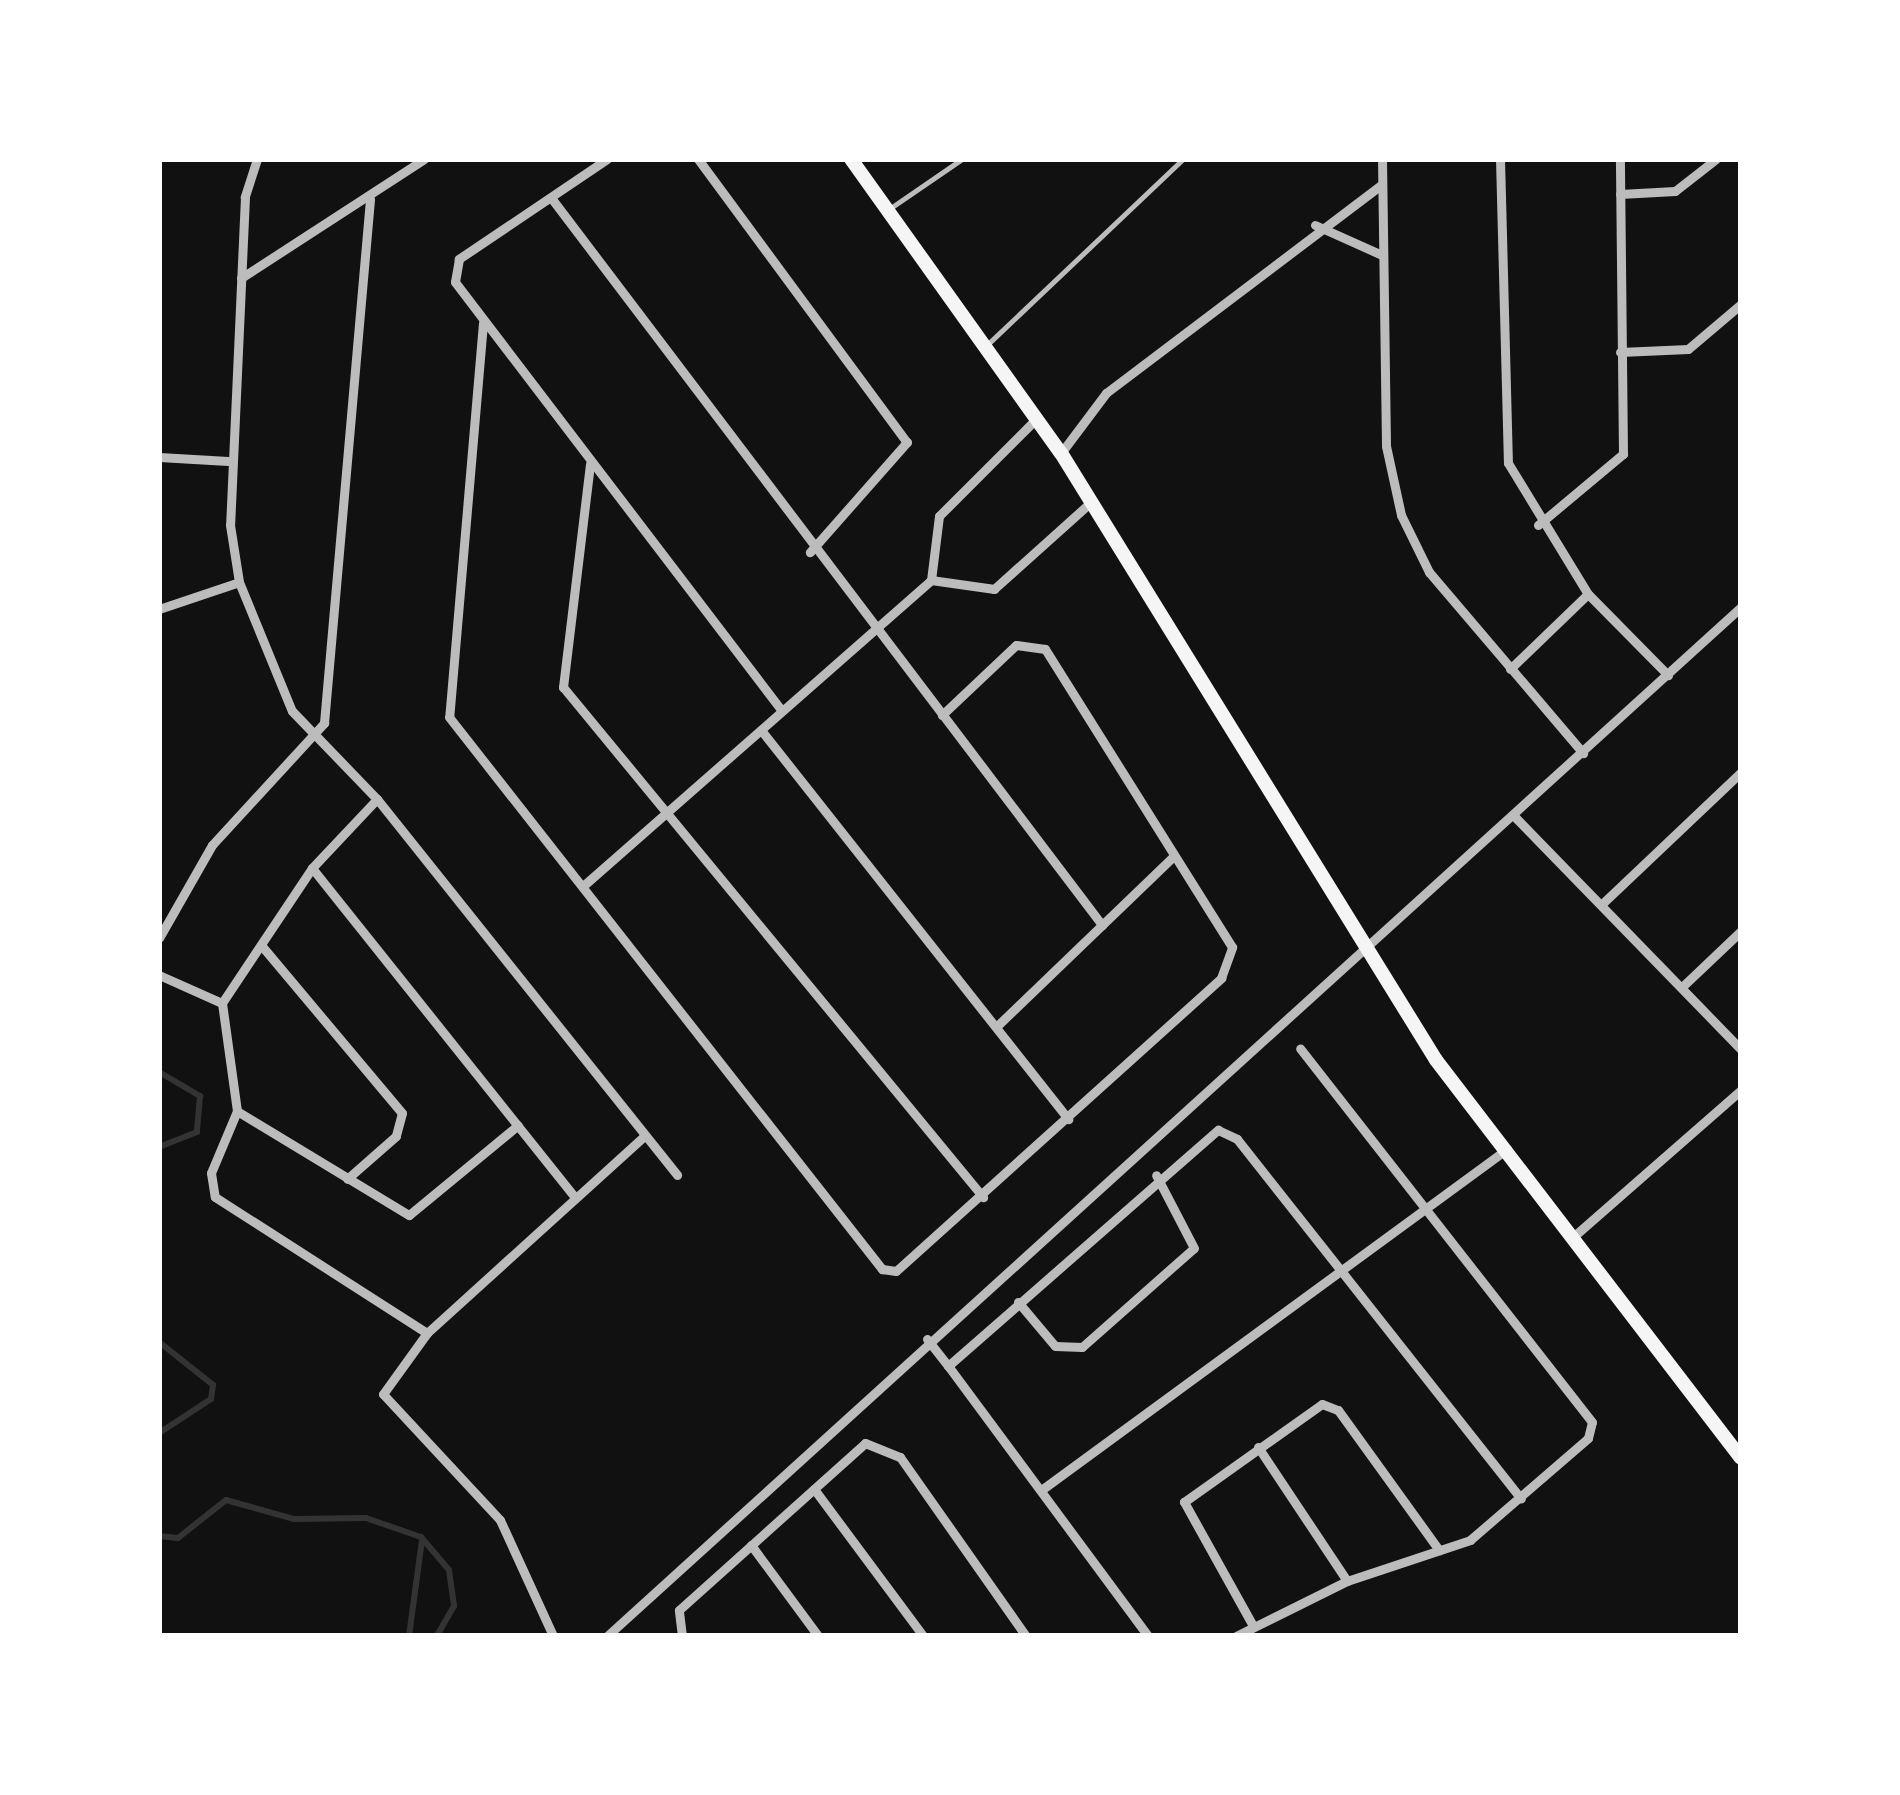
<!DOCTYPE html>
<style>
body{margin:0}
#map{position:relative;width:1900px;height:1795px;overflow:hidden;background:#111;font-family:Inter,sans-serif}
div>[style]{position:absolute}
.stream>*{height:6px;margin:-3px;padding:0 3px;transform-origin:3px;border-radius:3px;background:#333}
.service>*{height:4.5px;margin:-2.25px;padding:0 2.25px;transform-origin:2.25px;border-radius:2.25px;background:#bcbcbc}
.minor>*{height:9px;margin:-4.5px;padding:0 4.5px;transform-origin:4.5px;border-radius:4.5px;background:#bcbcbc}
.secondary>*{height:14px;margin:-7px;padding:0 7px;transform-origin:7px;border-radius:7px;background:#f5f5f5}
span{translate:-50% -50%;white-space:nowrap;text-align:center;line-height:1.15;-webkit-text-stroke:12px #fff;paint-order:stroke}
.frame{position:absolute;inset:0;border:162px solid #fff;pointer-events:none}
</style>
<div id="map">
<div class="stream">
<div style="left:159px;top:1072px;width:48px;rotate:30.3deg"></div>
<div style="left:200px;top:1096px;width:36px;rotate:95deg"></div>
<div style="left:197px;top:1132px;width:41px;rotate:158.5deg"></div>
<div style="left:159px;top:1342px;width:69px;rotate:38.5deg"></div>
<div style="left:213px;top:1385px;width:14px;rotate:98deg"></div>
<div style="left:211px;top:1399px;width:62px;rotate:146.8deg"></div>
<div style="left:159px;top:1536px;width:19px;rotate:6deg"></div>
<div style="left:178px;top:1538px;width:61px;rotate:-38.4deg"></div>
<div style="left:226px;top:1500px;width:71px;rotate:15.6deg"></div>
<div style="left:294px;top:1519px;width:72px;rotate:-0.8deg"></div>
<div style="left:366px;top:1518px;width:58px;rotate:19.1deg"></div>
<div style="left:421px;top:1537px;width:43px;rotate:49.7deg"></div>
<div style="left:449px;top:1570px;width:36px;rotate:82deg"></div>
<div style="left:454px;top:1606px;width:34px;rotate:120deg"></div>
<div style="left:409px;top:1636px;width:97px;rotate:-82.3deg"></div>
</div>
<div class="service">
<div style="left:1051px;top:159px;width:24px"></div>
<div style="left:892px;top:207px;width:85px;rotate:-34.4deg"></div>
<div style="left:987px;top:345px;width:270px;rotate:-43.5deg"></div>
</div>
<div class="minor">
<div style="left:257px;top:159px;width:40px;rotate:108deg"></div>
<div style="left:245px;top:197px;width:328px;rotate:92.6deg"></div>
<div style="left:230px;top:525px;width:58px;rotate:81deg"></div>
<div style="left:239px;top:582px;width:139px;rotate:67.7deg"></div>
<div style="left:292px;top:711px;width:122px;rotate:46deg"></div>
<div style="left:377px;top:799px;width:481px;rotate:51.4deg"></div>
<div style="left:607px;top:159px;width:179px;rotate:146deg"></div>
<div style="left:459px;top:259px;width:23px;rotate:100deg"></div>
<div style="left:455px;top:282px;width:539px;rotate:52.68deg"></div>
<div style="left:698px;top:159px;width:352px;rotate:53.6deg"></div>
<div style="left:907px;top:442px;width:147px;rotate:131.4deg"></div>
<div style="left:1382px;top:159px;width:287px;rotate:89.2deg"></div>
<div style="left:1386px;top:446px;width:71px;rotate:77.7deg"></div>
<div style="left:1401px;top:515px;width:64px;rotate:63.8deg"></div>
<div style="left:1429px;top:572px;width:238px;rotate:49.6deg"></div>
<div style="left:1500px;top:159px;width:304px;rotate:88.5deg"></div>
<div style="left:1508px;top:463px;width:153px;rotate:58.6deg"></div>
<div style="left:1588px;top:594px;width:114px;rotate:45.4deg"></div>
<div style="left:1620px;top:194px;width:55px;rotate:-3.1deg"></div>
<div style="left:1675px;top:191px;width:52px;rotate:-38deg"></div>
<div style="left:552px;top:199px;width:911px;rotate:52.85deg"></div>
<div style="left:1315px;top:225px;width:73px;rotate:24.1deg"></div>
<div style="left:241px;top:278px;width:218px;rotate:-33deg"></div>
<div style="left:483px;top:323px;width:395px;rotate:94.9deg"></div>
<div style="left:449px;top:717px;width:702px;rotate:51.89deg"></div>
<div style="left:882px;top:1269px;width:14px;rotate:8deg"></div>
<div style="left:896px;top:1271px;width:438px;rotate:-42deg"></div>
<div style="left:1221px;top:978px;width:33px;rotate:-70deg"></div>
<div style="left:1232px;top:947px;width:352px;rotate:-122.1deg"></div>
<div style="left:1045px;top:649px;width:29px;rotate:-172deg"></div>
<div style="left:1016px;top:645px;width:102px;rotate:136.6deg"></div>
<div style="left:1620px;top:352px;width:68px;rotate:-2.5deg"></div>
<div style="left:1688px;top:349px;width:70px;rotate:-40.3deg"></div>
<div style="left:1036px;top:419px;width:137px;rotate:135deg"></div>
<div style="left:939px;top:516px;width:64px;rotate:97.1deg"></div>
<div style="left:931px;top:580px;width:64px;rotate:8.1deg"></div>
<div style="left:994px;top:589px;width:129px;rotate:-41.9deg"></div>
<div style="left:1061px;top:453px;width:75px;rotate:-53.1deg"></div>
<div style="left:1106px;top:393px;width:345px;rotate:-37.1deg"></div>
<div style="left:159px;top:457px;width:69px;rotate:3.3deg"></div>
<div style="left:590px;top:464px;width:225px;rotate:96.9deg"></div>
<div style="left:563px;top:687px;width:661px;rotate:50.53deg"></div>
<div style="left:1538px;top:525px;width:111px;rotate:-39.9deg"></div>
<div style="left:1623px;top:454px;width:295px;rotate:-90.6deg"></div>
<div style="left:159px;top:609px;width:84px;rotate:-18.6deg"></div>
<div style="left:1510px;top:669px;width:108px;rotate:-43.9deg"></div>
<div style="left:761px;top:730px;width:496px;rotate:51.7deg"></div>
<div style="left:377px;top:799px;width:95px;rotate:133.3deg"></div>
<div style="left:312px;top:868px;width:162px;rotate:123.7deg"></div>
<div style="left:222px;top:1003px;width:109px;rotate:82.1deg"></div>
<div style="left:237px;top:1111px;width:67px;rotate:112.8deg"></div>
<div style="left:211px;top:1173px;width:24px;rotate:81deg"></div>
<div style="left:215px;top:1197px;width:252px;rotate:32.7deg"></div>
<div style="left:427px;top:1333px;width:292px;rotate:-42.2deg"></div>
<div style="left:1515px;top:817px;width:324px;rotate:45.8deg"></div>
<div style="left:312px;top:868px;width:422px;rotate:51.4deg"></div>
<div style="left:583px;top:886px;width:463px;rotate:-41.3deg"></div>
<div style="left:1604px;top:902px;width:189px;rotate:-43.5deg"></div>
<div style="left:159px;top:938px;width:107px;rotate:-60.3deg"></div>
<div style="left:212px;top:845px;width:166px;rotate:-47.4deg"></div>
<div style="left:324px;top:723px;width:526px;rotate:-84.98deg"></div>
<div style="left:261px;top:945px;width:219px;rotate:50deg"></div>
<div style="left:402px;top:1113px;width:24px;rotate:105deg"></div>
<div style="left:396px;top:1136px;width:65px;rotate:138.7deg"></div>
<div style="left:159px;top:975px;width:69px;rotate:24deg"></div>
<div style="left:1684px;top:985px;width:79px;rotate:-43.5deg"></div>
<div style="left:996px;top:1027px;width:247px;rotate:-43.9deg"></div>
<div style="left:237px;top:1111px;width:201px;rotate:31.2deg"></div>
<div style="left:409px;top:1215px;width:141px;rotate:-39.5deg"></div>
<div style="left:1573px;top:1237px;width:223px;rotate:-41.2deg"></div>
<div style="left:1018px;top:1302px;width:57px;rotate:49.9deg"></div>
<div style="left:1055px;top:1346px;width:27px;rotate:2deg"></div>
<div style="left:1082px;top:1347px;width:149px;rotate:-41.5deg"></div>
<div style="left:1194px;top:1248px;width:82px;rotate:-117.5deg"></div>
<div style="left:427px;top:1333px;width:75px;rotate:125.8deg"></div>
<div style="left:383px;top:1394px;width:172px;rotate:47.1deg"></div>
<div style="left:500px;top:1520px;width:128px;rotate:65.4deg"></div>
<div style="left:927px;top:1339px;width:34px;rotate:52deg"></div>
<div style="left:1258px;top:1447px;width:161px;rotate:56.4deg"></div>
<div style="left:1044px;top:1488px;width:574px;rotate:-36.21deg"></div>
<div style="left:814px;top:1489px;width:183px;rotate:53.4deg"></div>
<div style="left:751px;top:1545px;width:113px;rotate:53.6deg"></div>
<div style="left:1252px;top:1624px;width:140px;rotate:-119.1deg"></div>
<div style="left:1184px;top:1502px;width:169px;rotate:-35.4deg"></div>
<div style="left:1322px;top:1404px;width:17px;rotate:21deg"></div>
<div style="left:1338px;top:1410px;width:173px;rotate:54.2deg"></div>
<div style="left:607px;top:1636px;width:1531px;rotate:-42.22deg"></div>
<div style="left:682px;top:1636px;width:26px;rotate:-97deg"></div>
<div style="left:679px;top:1610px;width:250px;rotate:-41.9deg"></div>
<div style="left:865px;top:1443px;width:38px;rotate:22deg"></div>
<div style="left:900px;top:1457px;width:219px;rotate:54.9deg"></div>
<div style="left:1148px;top:1636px;width:336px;rotate:-126.5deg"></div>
<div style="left:948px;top:1366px;width:359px;rotate:-41.2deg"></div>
<div style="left:1218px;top:1130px;width:21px;rotate:25deg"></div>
<div style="left:1237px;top:1139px;width:458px;rotate:51.7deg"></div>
<div style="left:1236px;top:1636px;width:124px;rotate:-26.4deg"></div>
<div style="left:1347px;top:1581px;width:130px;rotate:-18.4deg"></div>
<div style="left:1470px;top:1540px;width:156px;rotate:-40.8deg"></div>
<div style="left:1588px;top:1438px;width:16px;rotate:-76deg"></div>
<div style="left:1592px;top:1422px;width:474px;rotate:-128deg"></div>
</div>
<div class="secondary">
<div style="left:851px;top:159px;width:361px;rotate:54.5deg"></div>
<div style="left:1061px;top:453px;width:713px;rotate:58.29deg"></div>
<div style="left:1436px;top:1060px;width:501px;rotate:52.54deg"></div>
</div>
<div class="frame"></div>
</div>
